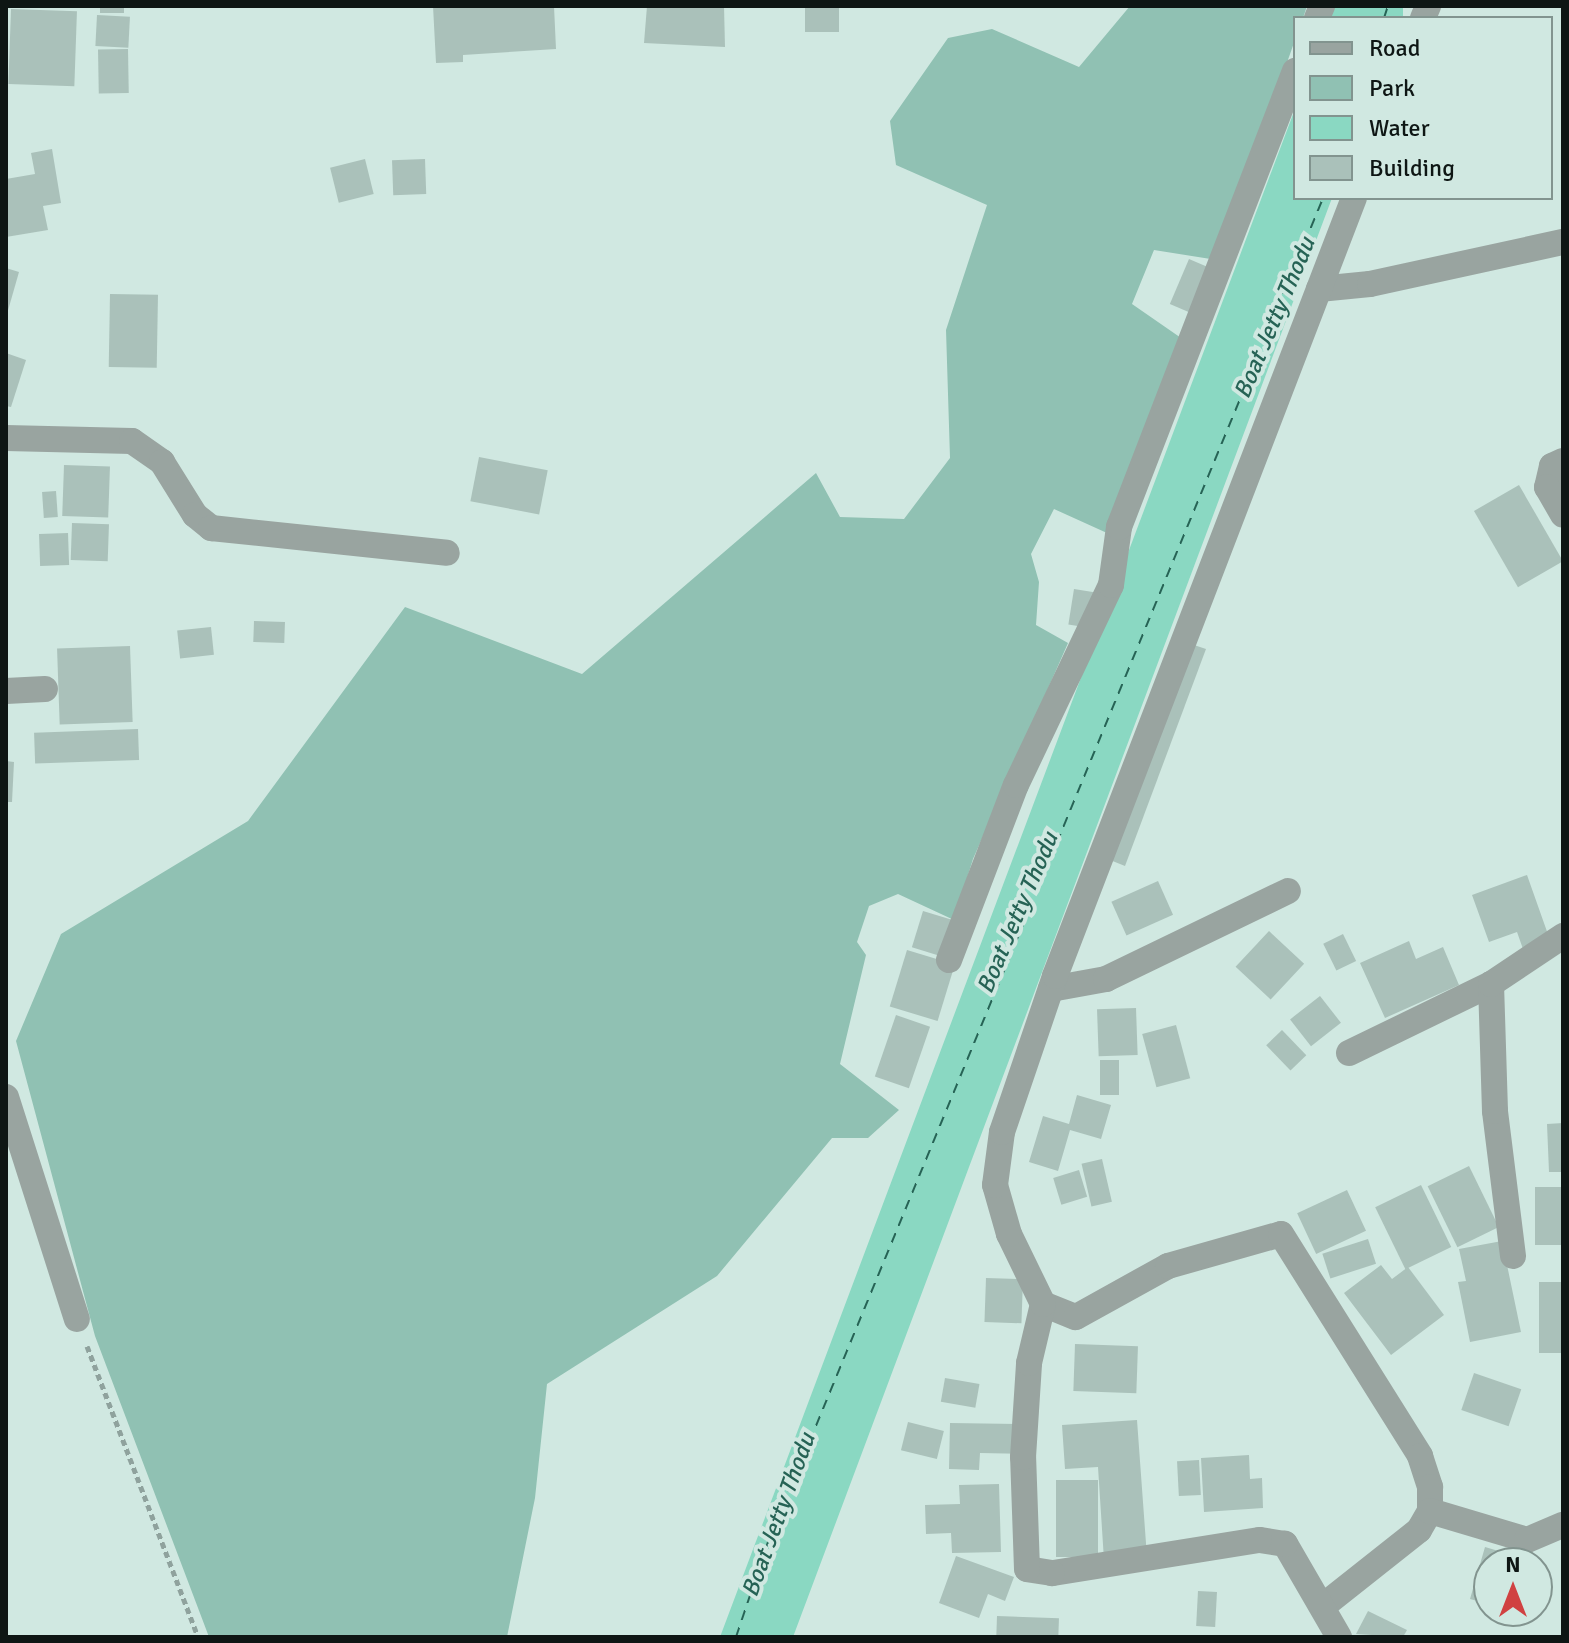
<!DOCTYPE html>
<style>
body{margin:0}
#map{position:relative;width:1569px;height:1643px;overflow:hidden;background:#d0e8e1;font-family:Signika,sans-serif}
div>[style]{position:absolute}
.green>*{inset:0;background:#90c1b3}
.water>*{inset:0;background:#8ad8c2;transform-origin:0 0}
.ferry>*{height:2px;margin-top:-1px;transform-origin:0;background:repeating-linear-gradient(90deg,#266355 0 10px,transparent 0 18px)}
.building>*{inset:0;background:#aac1ba;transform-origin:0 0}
.path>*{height:5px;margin-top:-2.5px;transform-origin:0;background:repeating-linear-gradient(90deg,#8fa29d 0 6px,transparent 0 10px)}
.minor>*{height:26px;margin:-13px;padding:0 13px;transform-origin:13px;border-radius:13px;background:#99a4a0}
span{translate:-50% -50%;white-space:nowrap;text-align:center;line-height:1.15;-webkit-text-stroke:8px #d0e8e1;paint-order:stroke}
.water-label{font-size:24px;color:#266355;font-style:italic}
.frame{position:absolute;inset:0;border:8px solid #0e1614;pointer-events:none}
.legend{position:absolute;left:1293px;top:16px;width:260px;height:184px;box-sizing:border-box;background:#d0e8e1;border:2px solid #82948f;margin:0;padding:10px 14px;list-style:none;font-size:24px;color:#0e1614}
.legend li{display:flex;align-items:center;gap:16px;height:40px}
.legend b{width:40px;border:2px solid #82948f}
.north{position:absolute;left:1473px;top:1547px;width:80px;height:80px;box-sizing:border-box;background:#d0e8e1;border:2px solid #82948f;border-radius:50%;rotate:0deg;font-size:22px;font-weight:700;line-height:32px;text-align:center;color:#0e1614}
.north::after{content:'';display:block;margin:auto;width:28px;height:36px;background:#d04141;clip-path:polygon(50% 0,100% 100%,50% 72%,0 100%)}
</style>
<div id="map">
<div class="green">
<div style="clip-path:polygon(1130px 6px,1307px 6px,1303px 18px,1295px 18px,1295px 40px,1217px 260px,1154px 250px,1132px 304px,1184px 340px,1107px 533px,1054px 509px,1031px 554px,1039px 582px,1036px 625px,1068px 643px,973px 859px,954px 920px,898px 894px,869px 906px,857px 942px,866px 955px,840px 1064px,899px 1110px,868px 1138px,832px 1138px,717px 1276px,547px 1384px,535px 1498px,507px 1637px,209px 1637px,95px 1336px,16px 1041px,61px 934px,248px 821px,405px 607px,582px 674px,816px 473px,840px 517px,904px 519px,950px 458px,946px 330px,987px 205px,896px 165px,890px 121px,948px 38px,992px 29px,1079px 67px)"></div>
</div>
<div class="water">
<div style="left:1330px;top:6px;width:73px;height:13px"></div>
<div style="clip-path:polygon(1295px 109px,1295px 198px,1332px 198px,793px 1637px,720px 1637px)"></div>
</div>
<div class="ferry">
<div style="left:1384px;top:18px;width:13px;rotate:-72deg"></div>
<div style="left:736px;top:1637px;width:100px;rotate:-71.4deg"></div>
<div style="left:768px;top:1542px;width:1454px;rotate:-67.56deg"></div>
</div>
<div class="building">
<div style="left:100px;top:6px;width:24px;height:7px"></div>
<div style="clip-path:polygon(433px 6px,554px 6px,556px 49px,463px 55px,463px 62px,436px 63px)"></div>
<div style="clip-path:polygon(647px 6px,724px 6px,725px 47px,644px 43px)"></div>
<div style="left:805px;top:6px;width:34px;height:26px"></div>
<div style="left:11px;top:9px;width:66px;height:75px;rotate:2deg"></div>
<div style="left:97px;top:15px;width:33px;height:31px;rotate:3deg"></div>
<div style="left:128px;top:49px;width:44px;height:30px;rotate:89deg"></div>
<div style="clip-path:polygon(52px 149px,61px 203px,43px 206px,48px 230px,6px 237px,6px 179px,35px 174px,31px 153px)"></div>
<div style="left:365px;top:159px;width:36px;height:36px;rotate:76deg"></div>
<div style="left:425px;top:159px;width:35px;height:33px;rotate:88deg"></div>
<div style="left:1189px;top:259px;width:28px;height:49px;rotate:23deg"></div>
<div style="clip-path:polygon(6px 268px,19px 272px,7px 314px,6px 314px)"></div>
<div style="left:110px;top:294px;width:48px;height:73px;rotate:1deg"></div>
<div style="clip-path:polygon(6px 353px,26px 360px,11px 407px,6px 406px)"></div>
<div style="left:479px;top:457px;width:70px;height:45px;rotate:11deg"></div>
<div style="left:64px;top:465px;width:46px;height:51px;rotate:2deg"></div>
<div style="left:1519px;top:485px;width:88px;height:52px;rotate:60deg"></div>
<div style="left:56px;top:491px;width:26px;height:14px;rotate:86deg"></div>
<div style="left:72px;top:523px;width:37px;height:37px;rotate:2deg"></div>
<div style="left:68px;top:533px;width:32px;height:29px;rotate:88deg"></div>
<div style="left:1074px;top:589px;width:33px;height:36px;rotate:9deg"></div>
<div style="left:254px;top:621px;width:31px;height:21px;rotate:2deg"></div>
<div style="left:211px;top:627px;width:28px;height:34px;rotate:84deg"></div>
<div style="clip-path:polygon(1182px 641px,1206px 649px,1125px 866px,1105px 858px)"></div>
<div style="left:130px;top:646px;width:76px;height:73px;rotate:88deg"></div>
<div style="left:138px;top:729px;width:31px;height:104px;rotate:88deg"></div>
<div style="clip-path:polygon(6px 761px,14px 762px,12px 802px,6px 802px)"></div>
<div style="clip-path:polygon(1527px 875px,1550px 940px,1523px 949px,1517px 932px,1489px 942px,1472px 895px)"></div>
<div style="left:1158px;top:881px;width:37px;height:51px;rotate:66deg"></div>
<div style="left:923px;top:911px;width:50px;height:38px;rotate:17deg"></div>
<div style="left:1269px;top:931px;width:48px;height:49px;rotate:43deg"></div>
<div style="left:1343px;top:934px;width:30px;height:22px;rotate:64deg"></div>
<div style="clip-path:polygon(1409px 941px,1416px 959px,1443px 947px,1459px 985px,1385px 1018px,1360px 963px)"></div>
<div style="left:907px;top:950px;width:50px;height:59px;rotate:17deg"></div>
<div style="left:1320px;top:996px;width:34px;height:38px;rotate:52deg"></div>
<div style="left:1136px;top:1008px;width:47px;height:39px;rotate:88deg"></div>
<div style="left:896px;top:1015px;width:36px;height:65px;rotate:19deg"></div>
<div style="left:1176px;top:1025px;width:55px;height:35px;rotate:75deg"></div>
<div style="left:1282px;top:1030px;width:35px;height:22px;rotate:46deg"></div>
<div style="left:1100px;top:1060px;width:19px;height:35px"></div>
<div style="clip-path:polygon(1077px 1095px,1111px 1105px,1101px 1139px,1070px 1130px,1058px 1171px,1029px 1162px,1043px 1116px,1069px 1124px)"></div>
<div style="clip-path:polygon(1563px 1123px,1563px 1172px,1549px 1172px,1547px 1124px)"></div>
<div style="left:1102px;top:1159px;width:44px;height:21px;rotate:77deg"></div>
<div style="left:1469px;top:1166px;width:68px;height:46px;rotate:64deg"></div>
<div style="left:1079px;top:1170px;width:28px;height:27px;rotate:73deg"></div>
<div style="left:1421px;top:1185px;width:69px;height:51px;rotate:64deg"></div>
<div style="left:1563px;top:1187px;width:58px;height:28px;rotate:90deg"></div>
<div style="left:1347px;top:1190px;width:45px;height:55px;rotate:65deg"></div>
<div style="left:1368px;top:1239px;width:26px;height:48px;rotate:72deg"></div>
<div style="clip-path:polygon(1502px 1241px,1521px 1332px,1470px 1342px,1458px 1282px,1466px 1281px,1459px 1249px)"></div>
<div style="clip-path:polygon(1381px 1265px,1392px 1279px,1408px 1267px,1444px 1315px,1391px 1355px,1344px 1293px)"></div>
<div style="left:986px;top:1278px;width:37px;height:44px;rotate:2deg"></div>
<div style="left:1563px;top:1282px;width:71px;height:24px;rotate:90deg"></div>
<div style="left:1075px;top:1344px;width:63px;height:47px;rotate:2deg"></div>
<div style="left:1474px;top:1373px;width:50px;height:39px;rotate:19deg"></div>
<div style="left:945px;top:1378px;width:35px;height:24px;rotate:10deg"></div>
<div style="clip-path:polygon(1137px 1420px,1147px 1557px,1104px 1560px,1098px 1467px,1065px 1469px,1062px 1425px)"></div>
<div style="left:908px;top:1422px;width:37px;height:29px;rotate:14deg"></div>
<div style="clip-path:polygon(950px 1423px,1025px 1424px,1024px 1454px,980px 1453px,979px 1470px,949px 1469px)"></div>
<div style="clip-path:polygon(1249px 1455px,1250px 1479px,1262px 1478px,1263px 1508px,1204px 1512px,1201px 1458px)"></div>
<div style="left:1199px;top:1460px;width:35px;height:22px;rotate:87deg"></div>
<div style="left:1056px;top:1480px;width:42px;height:77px"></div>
<div style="clip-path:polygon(999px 1484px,1001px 1552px,952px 1553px,951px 1533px,926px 1534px,925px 1505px,960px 1504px,959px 1485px)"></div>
<div style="clip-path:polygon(1485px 1547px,1512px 1555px,1510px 1563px,1489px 1563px,1489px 1604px,1470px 1599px)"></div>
<div style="clip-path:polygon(956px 1556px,1014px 1577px,1005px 1601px,988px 1594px,979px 1618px,939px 1603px)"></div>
<div style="left:1198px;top:1591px;width:19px;height:35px;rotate:3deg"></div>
<div style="clip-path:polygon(1368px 1611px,1407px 1630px,1403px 1637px,1356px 1634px)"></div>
<div style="left:997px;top:1616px;width:62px;height:21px;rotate:2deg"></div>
</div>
<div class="path">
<div style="left:87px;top:1346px;width:311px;rotate:69.1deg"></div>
</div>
<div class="minor">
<div style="left:1317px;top:18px;width:13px;rotate:-67deg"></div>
<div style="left:1423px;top:18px;width:13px;rotate:-67deg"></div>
<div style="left:1319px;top:289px;width:51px;rotate:-5.6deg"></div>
<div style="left:1370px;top:284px;width:198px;rotate:-12.3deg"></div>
<div style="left:6px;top:438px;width:126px;rotate:1.4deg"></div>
<div style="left:132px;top:441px;width:37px;rotate:35deg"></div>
<div style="left:162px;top:462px;width:62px;rotate:58.1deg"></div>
<div style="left:195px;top:515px;width:21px;rotate:39deg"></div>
<div style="left:211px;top:528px;width:237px;rotate:6deg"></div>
<div style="left:1563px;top:461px;width:12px;rotate:156deg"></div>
<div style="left:1552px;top:466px;width:22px;rotate:103deg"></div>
<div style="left:1547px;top:487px;width:32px;rotate:60deg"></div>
<div style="left:6px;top:691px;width:39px;rotate:-3deg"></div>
<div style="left:949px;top:960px;width:187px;rotate:-69.1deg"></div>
<div style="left:1016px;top:785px;width:221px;rotate:-64.6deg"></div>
<div style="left:1111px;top:585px;width:59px;rotate:-82.1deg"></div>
<div style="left:1119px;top:527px;width:489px;rotate:-68.9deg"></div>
<div style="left:1051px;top:989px;width:56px;rotate:-10.3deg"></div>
<div style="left:1106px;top:979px;width:202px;rotate:-25.8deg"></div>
<div style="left:1349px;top:1053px;width:158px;rotate:-25.9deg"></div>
<div style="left:6px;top:1097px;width:233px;rotate:72.3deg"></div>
<div style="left:1513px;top:1256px;width:146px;rotate:-97.1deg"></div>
<div style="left:1495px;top:1111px;width:127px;rotate:-91.8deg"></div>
<div style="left:1491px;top:984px;width:87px;rotate:-33.7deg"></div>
<div style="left:1043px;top:1304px;width:35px;rotate:22deg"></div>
<div style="left:1076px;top:1317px;width:105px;rotate:-29deg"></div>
<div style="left:1168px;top:1266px;width:117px;rotate:-15.8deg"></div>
<div style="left:1281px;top:1234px;width:262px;rotate:57.9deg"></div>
<div style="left:1420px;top:1456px;width:33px;rotate:72deg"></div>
<div style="left:1430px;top:1487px;width:24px;rotate:90deg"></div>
<div style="left:1430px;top:1511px;width:22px;rotate:120deg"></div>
<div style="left:1419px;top:1530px;width:122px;rotate:141.6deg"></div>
<div style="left:1430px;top:1511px;width:101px;rotate:16.6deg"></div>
<div style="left:1527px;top:1540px;width:39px;rotate:-23deg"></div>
<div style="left:1339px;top:1637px;width:108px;rotate:-120.1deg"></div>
<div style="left:1285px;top:1544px;width:26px;rotate:-171deg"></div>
<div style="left:1259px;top:1540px;width:210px;rotate:170.9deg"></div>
<div style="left:1052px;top:1573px;width:25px;rotate:-171deg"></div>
<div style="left:1027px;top:1569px;width:112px;rotate:-92deg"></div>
<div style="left:1023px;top:1457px;width:94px;rotate:-86.3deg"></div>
<div style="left:1029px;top:1363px;width:61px;rotate:-76.7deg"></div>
<div style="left:1043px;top:1304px;width:78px;rotate:-115.9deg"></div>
<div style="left:1009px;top:1234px;width:51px;rotate:-105.9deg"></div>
<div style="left:995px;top:1185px;width:53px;rotate:-82.5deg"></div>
<div style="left:1002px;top:1132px;width:165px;rotate:-71.2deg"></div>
<div style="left:1055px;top:976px;width:833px;rotate:-68.98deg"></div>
</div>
<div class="water-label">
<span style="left:1275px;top:318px;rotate:-67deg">Boat Jetty Thodu</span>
<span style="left:1018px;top:913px;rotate:-67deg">Boat Jetty Thodu</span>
<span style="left:779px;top:1515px;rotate:-70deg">Boat Jetty Thodu</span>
</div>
<div class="frame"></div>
<ul class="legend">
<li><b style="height:10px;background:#99a4a0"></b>Road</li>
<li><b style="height:22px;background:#90c1b3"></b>Park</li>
<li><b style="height:22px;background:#8ad8c2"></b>Water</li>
<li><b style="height:22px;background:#aac1ba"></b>Building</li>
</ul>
<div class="north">N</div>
</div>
